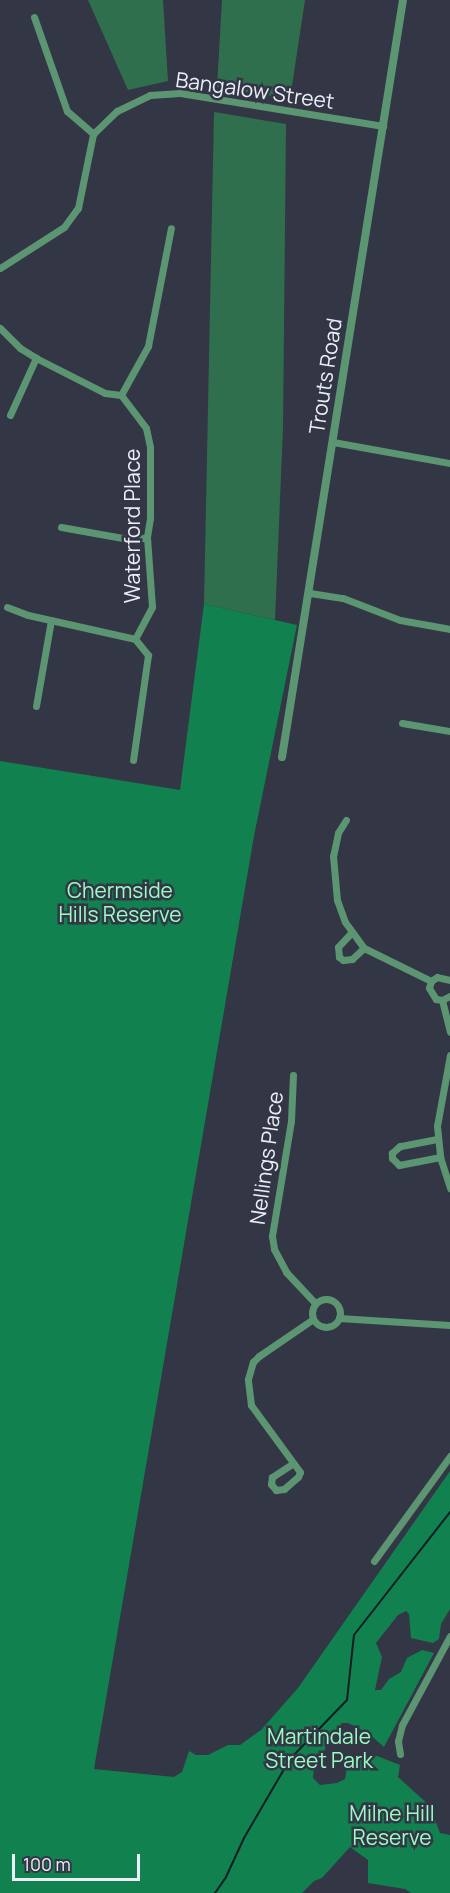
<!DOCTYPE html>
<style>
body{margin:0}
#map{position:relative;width:450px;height:1893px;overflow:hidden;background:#323645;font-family:Manrope,sans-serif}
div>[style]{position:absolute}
.green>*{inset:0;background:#306f4d}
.forest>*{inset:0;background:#128150}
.stream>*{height:2px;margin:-1px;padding:0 1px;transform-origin:1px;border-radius:1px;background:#0d1e22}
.minor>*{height:7px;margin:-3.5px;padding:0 3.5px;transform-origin:3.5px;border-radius:3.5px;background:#5b9572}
.minor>.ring{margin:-3.5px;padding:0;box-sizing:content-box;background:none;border:7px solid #5b9572;border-radius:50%}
.tertiary>*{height:8px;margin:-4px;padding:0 4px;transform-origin:4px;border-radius:4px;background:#5b9572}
span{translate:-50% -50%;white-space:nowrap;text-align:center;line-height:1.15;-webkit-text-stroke:5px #323645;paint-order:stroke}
.street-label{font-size:21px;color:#ebeef8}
.park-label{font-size:21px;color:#9bfcc3}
.scale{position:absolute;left:12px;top:1854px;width:128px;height:27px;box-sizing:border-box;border:3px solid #ebeef8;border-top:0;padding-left:8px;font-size:18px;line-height:21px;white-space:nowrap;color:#ebeef8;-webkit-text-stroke:4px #323645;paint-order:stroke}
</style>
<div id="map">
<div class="green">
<div style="clip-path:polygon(88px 0,163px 0,168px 81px,128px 90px)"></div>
<div style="clip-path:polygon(222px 0,305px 0,290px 99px,217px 87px)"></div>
<div style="clip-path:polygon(214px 112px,286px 124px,283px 427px,275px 620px,204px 604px)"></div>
</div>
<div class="forest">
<div style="clip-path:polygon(204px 604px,297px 625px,254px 836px,94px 1769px,174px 1777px,182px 1772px,189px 1751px,196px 1755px,208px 1755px,228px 1745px,240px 1745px,261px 1730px,298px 1688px,450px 1471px,450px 1609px,441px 1624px,439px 1639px,433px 1643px,411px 1638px,409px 1614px,406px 1611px,398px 1615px,376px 1643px,382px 1657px,375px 1690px,381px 1690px,389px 1679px,401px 1672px,407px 1658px,422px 1650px,434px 1653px,384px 1747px,368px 1733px,348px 1723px,342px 1723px,326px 1743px,323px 1761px,314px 1767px,313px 1778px,320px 1785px,337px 1783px,345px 1779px,348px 1762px,354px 1757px,364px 1758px,372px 1754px,400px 1765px,398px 1777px,430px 1806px,440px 1833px,450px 1835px,450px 1893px,411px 1893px,405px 1889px,368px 1883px,368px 1860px,350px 1847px,322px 1878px,314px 1881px,302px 1893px,0 1893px,0 761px,180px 790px)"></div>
</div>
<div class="stream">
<div style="left:215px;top:1893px;width:19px;rotate:-55deg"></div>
<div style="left:226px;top:1877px;width:43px;rotate:-65.2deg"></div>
<div style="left:244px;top:1838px;width:91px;rotate:-59.8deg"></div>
<div style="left:290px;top:1759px;width:82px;rotate:-46deg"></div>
<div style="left:347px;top:1700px;width:65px;rotate:-83.9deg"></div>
<div style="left:354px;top:1635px;width:156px;rotate:-52deg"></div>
</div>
<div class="minor">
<div style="left:34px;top:17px;width:100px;rotate:70.7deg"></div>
<div style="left:67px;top:111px;width:35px;rotate:41deg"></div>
<div style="left:0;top:268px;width:76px;rotate:-32.6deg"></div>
<div style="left:64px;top:227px;width:24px;rotate:-54deg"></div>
<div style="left:78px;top:208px;width:76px;rotate:-78.5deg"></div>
<div style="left:93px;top:134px;width:33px;rotate:-44deg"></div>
<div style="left:117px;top:111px;width:37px;rotate:-26deg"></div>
<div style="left:150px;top:95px;width:30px;rotate:-4deg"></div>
<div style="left:180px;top:93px;width:206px;rotate:9.2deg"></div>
<div style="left:0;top:328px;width:28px;rotate:45deg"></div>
<div style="left:20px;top:348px;width:19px;rotate:32deg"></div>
<div style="left:36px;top:358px;width:77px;rotate:26.9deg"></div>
<div style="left:105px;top:393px;width:16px;rotate:7deg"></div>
<div style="left:121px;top:395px;width:41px;rotate:52.9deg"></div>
<div style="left:146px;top:428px;width:19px;rotate:78deg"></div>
<div style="left:150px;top:447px;width:71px;rotate:90deg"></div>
<div style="left:150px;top:518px;width:19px;rotate:99deg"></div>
<div style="left:147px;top:537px;width:70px;rotate:85.9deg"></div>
<div style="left:152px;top:607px;width:36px;rotate:118deg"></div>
<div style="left:135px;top:639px;width:21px;rotate:51deg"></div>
<div style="left:148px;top:655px;width:106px;rotate:98.1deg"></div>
<div style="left:121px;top:395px;width:56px;rotate:-61.1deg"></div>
<div style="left:148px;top:346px;width:120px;rotate:-79deg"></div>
<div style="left:10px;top:415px;width:63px;rotate:-65.5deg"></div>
<div style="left:333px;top:442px;width:119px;rotate:10.2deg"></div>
<div style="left:61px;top:527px;width:74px;rotate:10.1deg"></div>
<div style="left:134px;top:540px;width:13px;rotate:-13deg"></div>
<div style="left:310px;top:593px;width:33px;rotate:9deg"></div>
<div style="left:343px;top:598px;width:61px;rotate:21.1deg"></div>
<div style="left:400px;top:620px;width:51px;rotate:10.2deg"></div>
<div style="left:7px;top:607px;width:22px;rotate:21deg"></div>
<div style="left:28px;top:615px;width:110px;rotate:12.6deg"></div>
<div style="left:36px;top:706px;width:87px;rotate:-80.1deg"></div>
<div style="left:402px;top:723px;width:49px;rotate:9.5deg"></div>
<div style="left:346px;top:820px;width:15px;rotate:122deg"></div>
<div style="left:338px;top:833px;width:24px;rotate:102deg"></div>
<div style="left:333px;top:856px;width:44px;rotate:84.8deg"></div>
<div style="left:337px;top:900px;width:23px;rotate:70deg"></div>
<div style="left:345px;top:922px;width:32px;rotate:54deg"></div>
<div style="left:364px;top:948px;width:75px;rotate:26.2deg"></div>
<div style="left:351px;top:933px;width:19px;rotate:133deg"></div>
<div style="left:338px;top:947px;width:10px;rotate:84deg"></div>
<div style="left:339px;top:957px;width:5px;rotate:37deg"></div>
<div style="left:343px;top:960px;width:9px;rotate:-6deg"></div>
<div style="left:352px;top:959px;width:16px;rotate:-43deg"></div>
<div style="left:450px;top:980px;width:13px;rotate:-167deg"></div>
<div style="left:437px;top:977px;width:7px;rotate:146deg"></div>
<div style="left:431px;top:981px;width:7px;rotate:106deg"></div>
<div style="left:429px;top:988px;width:13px;rotate:58deg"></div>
<div style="left:436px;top:999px;width:6px;rotate:9deg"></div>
<div style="left:442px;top:1000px;width:9px;rotate:-27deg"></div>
<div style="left:442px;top:1000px;width:33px;rotate:76deg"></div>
<div style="left:450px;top:1055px;width:72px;rotate:100.4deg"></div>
<div style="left:437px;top:1126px;width:31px;rotate:84deg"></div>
<div style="left:440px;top:1157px;width:33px;rotate:72deg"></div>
<div style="left:293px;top:1075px;width:46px;rotate:92.5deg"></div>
<div style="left:291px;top:1121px;width:117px;rotate:99.4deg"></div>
<div style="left:272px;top:1236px;width:13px;rotate:81deg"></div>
<div style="left:274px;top:1249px;width:26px;rotate:62deg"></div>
<div style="left:286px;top:1272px;width:42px;rotate:46.9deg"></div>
<div style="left:437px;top:1139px;width:38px;rotate:169deg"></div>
<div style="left:400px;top:1146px;width:11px;rotate:139deg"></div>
<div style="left:392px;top:1153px;width:5px;rotate:90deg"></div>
<div style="left:392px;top:1158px;width:10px;rotate:45deg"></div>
<div style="left:399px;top:1165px;width:42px;rotate:-11deg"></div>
<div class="ring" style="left:312px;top:1299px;width:21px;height:21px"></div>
<div style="left:339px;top:1318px;width:111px;rotate:3.6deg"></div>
<div style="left:292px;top:1464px;width:24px;rotate:147deg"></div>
<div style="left:272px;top:1477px;width:7px;rotate:98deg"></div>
<div style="left:271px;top:1484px;width:8px;rotate:50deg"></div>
<div style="left:276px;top:1490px;width:8px;rotate:-7deg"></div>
<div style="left:284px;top:1489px;width:18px;rotate:-41deg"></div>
<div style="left:298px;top:1477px;width:5px;rotate:-68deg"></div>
<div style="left:300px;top:1472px;width:83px;rotate:-126.2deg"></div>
<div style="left:251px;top:1405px;width:26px;rotate:-97deg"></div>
<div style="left:248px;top:1379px;width:18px;rotate:-74deg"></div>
<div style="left:253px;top:1362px;width:8px;rotate:-45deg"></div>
<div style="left:259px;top:1356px;width:65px;rotate:-34.4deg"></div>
<div style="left:374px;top:1561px;width:130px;rotate:-54.1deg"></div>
<div style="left:400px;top:1754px;width:13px;rotate:-99deg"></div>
<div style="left:398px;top:1741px;width:16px;rotate:-76deg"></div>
<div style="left:402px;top:1725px;width:101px;rotate:-61.7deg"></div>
</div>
<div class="tertiary">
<div style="left:282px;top:757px;width:767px;rotate:-80.92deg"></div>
</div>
<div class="street-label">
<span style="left:255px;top:90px;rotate:8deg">Bangalow Street</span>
<span style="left:325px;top:376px;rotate:-81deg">Trouts Road</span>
<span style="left:132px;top:526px;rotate:-90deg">Waterford Place</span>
<span style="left:266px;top:1158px;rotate:-82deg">Nellings Place</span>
</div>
<div class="park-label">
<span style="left:120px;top:902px">Chermside<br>Hills Reserve</span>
<span style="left:319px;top:1748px">Martindale<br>Street Park</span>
<span style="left:392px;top:1825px">Milne Hill<br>Reserve</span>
</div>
<div class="scale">100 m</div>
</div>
